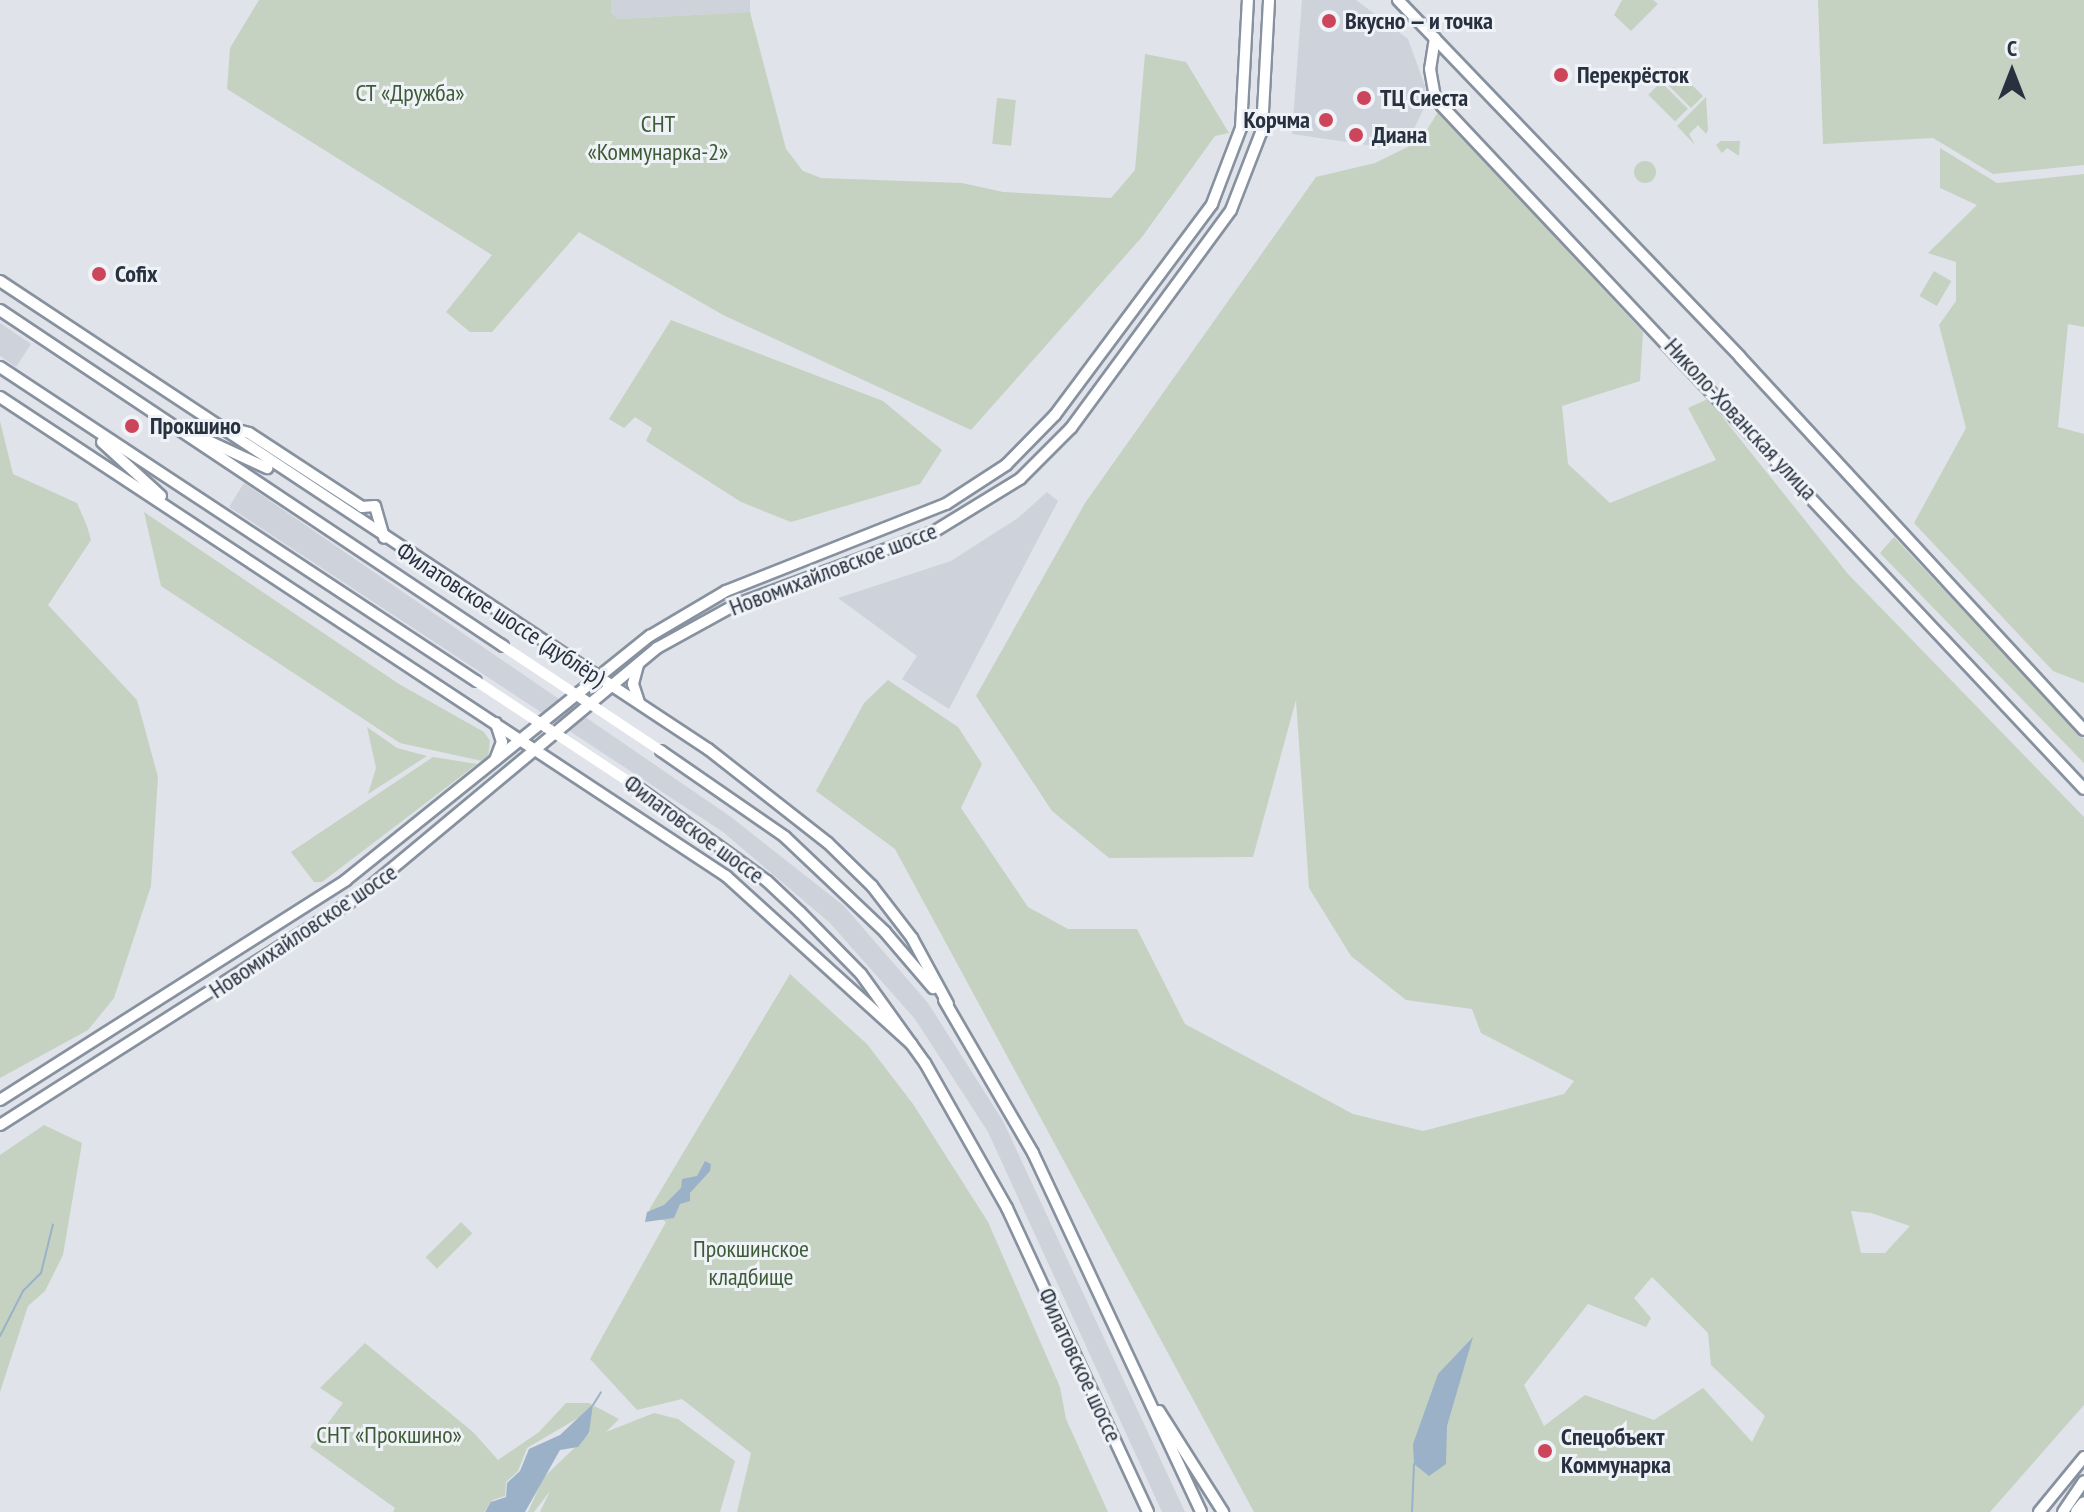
<!DOCTYPE html>
<meta charset="utf-8">
<style>
body{margin:0}
#map{position:relative;width:2084px;height:1512px;overflow:hidden;background:#e0e3e9;font-family:"PT Sans Narrow",sans-serif}
div>[style]{position:absolute}
.built>*{inset:0;background:#ced2db}
.green>*{inset:0;background:#c5d2c1;transform-origin:0 0}
.round{border-radius:50%}
.water>*{inset:0;background:#9bb1c8}
.stream>*{height:2px;margin:-1px;padding:0 1px;transform-origin:1px;border-radius:1px;background:#9bb1c8}
.roads{filter:drop-shadow(2px 0 #87919f) drop-shadow(-2px 0 #87919f) drop-shadow(0 2px #87919f) drop-shadow(0 -2px #87919f)}
.secondary>*{height:10px;margin:-5px;padding:0 5px;transform-origin:5px;border-radius:5px;background:#fff}
.highway>*{height:12px;margin:-6px;padding:0 6px;transform-origin:6px;border-radius:6px;background:#fff}
.secondary-bridge>*{height:10px;margin:-5px;padding:0 5px;transform-origin:5px;border-radius:5px;background:#fff}
.dots>*{width:22px;height:22px;translate:-50% -50%;box-sizing:border-box;border:4px solid #eff2f6;border-radius:50%}
span{translate:-50% -50%;white-space:nowrap;text-align:center;line-height:1.15;-webkit-text-stroke:6px #eff2f6;paint-order:stroke}
.poi-label{font-size:24px;color:#283140;font-weight:700}
.left{translate:0 -50%;text-align:left}
.right{translate:-100% -50%;text-align:right}
.park-label{font-size:24px;color:#3d5b36}
.street-label{font-size:24px;color:#283140}
.north{position:absolute;left:1972px;top:32px;width:80px;height:80px;-webkit-text-stroke:6px #eff2f6;paint-order:stroke;rotate:0deg;font-size:22px;font-weight:700;line-height:32px;text-align:center;color:#283140}
.north::after{content:'';display:block;margin:auto;width:28px;height:36px;background:#283140;clip-path:polygon(50% 0,100% 100%,50% 72%,0 100%)}
</style>
<div id="map">
<div class="built">
<div style="clip-path:polygon(611px 0,750px 0,750px 12px,618px 19px,611px 12px)"></div>
<div style="clip-path:polygon(1302px 0,1356px 0,1408px 39px,1425px 86px,1424px 108px,1411px 135px,1381px 147px,1292px 134px)"></div>
<div style="clip-path:polygon(0 323px,31px 344px,16px 367px,0 356px)"></div>
<div style="clip-path:polygon(244px 483px,731px 817px,844px 906px,928px 1003px,1003px 1121px,1185px 1512px,1162px 1512px,988px 1132px,915px 1019px,830px 923px,723px 832px,229px 507px)"></div>
<div style="clip-path:polygon(1047px 492px,1058px 501px,949px 709px,902px 679px,917px 656px,838px 598px,951px 561px,1018px 518px)"></div>
</div>
<div class="green">
<div style="clip-path:polygon(259px 0,611px 0,611px 12px,618px 19px,750px 12px,786px 149px,803px 171px,821px 178px,962px 183px,1003px 192px,1111px 198px,1135px 170px,1145px 54px,1186px 62px,1229px 133px,1215px 136px,1142px 237px,971px 430px,723px 315px,579px 232px,492px 332px,470px 332px,446px 312px,492px 255px,227px 89px,230px 48px)"></div>
<div style="clip-path:polygon(1622px 0,1653px 0,1658px 4px,1631px 31px,1614px 15px)"></div>
<div style="clip-path:polygon(1818px 0,2084px 0,2084px 165px,1993px 174px,1933px 138px,1823px 144px)"></div>
<div style="left:1674px;top:67px;width:41px;height:17px;rotate:45deg"></div>
<div style="left:1661px;top:82px;width:38px;height:18px;rotate:45deg"></div>
<div style="clip-path:polygon(1706px 97px,1708px 130px,1706px 134px,1698px 125px,1689px 134px,1695px 145px,1677px 126px)"></div>
<div style="left:997px;top:98px;width:19px;height:46px;rotate:6deg"></div>
<div style="clip-path:polygon(evenodd,1438px 112px,1643px 332px,1640px 381px,1562px 406px,1568px 464px,1610px 503px,1716px 460px,1688px 408px,1708px 399px,1848px 574px,2084px 817px,2084px 1405px,1990px 1512px,1254px 1512px,895px 849px,816px 791px,864px 703px,888px 680px,958px 727px,982px 764px,961px 808px,1028px 907px,1068px 929px,1137px 929px,1185px 1024px,1353px 1114px,1423px 1131px,1564px 1094px,1574px 1081px,1481px 1033px,1472px 1009px,1406px 1000px,1351px 956px,1309px 888px,1296px 700px,1253px 857px,1109px 858px,1052px 811px,976px 696px,1085px 503px,1316px 177px,1375px 163px,1420px 141px,1438px 112px,1851px 1211px,1871px 1213px,1910px 1226px,1885px 1253px,1861px 1253px,1851px 1211px,1438px 112px,1652px 1277px,1708px 1333px,1711px 1365px,1765px 1416px,1752px 1442px,1703px 1388px,1654px 1420px,1585px 1395px,1544px 1426px,1524px 1385px,1588px 1304px,1646px 1327px,1651px 1318px,1634px 1298px,1652px 1277px)"></div>
<div style="clip-path:polygon(1721px 141px,1740px 141px,1739px 156px,1727px 148px,1722px 153px,1716px 145px)"></div>
<div style="clip-path:polygon(1940px 148px,1997px 183px,2084px 174px,2084px 327px,2068px 324px,2058px 427px,2084px 434px,2084px 683px,2053px 671px,1914px 523px,1966px 428px,1939px 325px,1956px 301px,1956px 262px,1928px 253px,1977px 205px,1940px 188px)"></div>
<div class="round" style="left:1634px;top:161px;width:22px;height:22px"></div>
<div style="left:1934px;top:271px;width:20px;height:29px;rotate:30deg"></div>
<div style="clip-path:polygon(671px 320px,883px 401px,942px 450px,920px 484px,791px 522px,741px 502px,646px 441px,652px 428px,635px 417px,624px 428px,609px 419px)"></div>
<div style="clip-path:polygon(0 421px,13px 474px,77px 503px,87px 526px,91px 540px,48px 605px,137px 700px,158px 777px,151px 886px,114px 998px,88px 1030px,0 1078px)"></div>
<div style="clip-path:polygon(144px 512px,399px 684px,484px 732px,490px 741px,488px 757px,482px 761px,400px 743px,161px 586px)"></div>
<div style="clip-path:polygon(1894px 537px,2084px 739px,2084px 763px,1880px 553px)"></div>
<div style="clip-path:polygon(367px 727px,397px 748px,427px 756px,368px 794px,376px 768px)"></div>
<div style="clip-path:polygon(433px 757px,477px 764px,322px 882px,314px 882px,291px 852px)"></div>
<div style="clip-path:polygon(790px 974px,867px 1044px,913px 1104px,988px 1222px,1060px 1387px,1066px 1419px,1108px 1512px,737px 1512px,751px 1453px,682px 1399px,637px 1410px,590px 1359px,666px 1222px,649px 1210px)"></div>
<div style="clip-path:polygon(44px 1125px,82px 1143px,63px 1255px,45px 1291px,28px 1306px,0 1392px,0 1155px)"></div>
<div style="left:461px;top:1222px;width:16px;height:50px;rotate:45deg"></div>
<div style="clip-path:polygon(365px 1343px,473px 1432px,498px 1460px,539px 1432px,566px 1403px,589px 1403px,619px 1419px,606px 1432px,654px 1413px,678px 1419px,735px 1461px,720px 1512px,540px 1512px,550px 1491px,534px 1512px,528px 1512px,543px 1478px,590px 1433px,578px 1418px,527px 1448px,518px 1471px,506px 1482px,505px 1496px,493px 1500px,484px 1512px,393px 1512px,395px 1508px,310px 1447px,343px 1403px,320px 1388px)"></div>
</div>
<div class="water">
<div style="clip-path:polygon(705px 1161px,711px 1164px,710px 1171px,690px 1193px,690px 1201px,680px 1204px,674px 1218px,645px 1222px,647px 1212px,664px 1205px,681px 1188px,682px 1179px,697px 1176px)"></div>
<div style="clip-path:polygon(1473px 1337px,1447px 1426px,1446px 1464px,1429px 1476px,1414px 1464px,1413px 1444px,1438px 1374px)"></div>
<div style="clip-path:polygon(593px 1404px,589px 1433px,578px 1447px,560px 1450px,525px 1512px,485px 1512px,491px 1502px,506px 1497px,507px 1483px,520px 1471px,529px 1449px,560px 1435px)"></div>
</div>
<div class="stream">
<div style="left:0;top:1336px;width:51px;rotate:-62.9deg"></div>
<div style="left:23px;top:1291px;width:25px;rotate:-45deg"></div>
<div style="left:41px;top:1273px;width:50px;rotate:-76.2deg"></div>
<div style="left:593px;top:1405px;width:15px;rotate:-58deg"></div>
<div style="left:1412px;top:1512px;width:48px;rotate:-87.6deg"></div>
</div>
<div class="roads">
<div class="secondary">
<div style="left:1398px;top:0;width:494px;rotate:46.2deg"></div>
<div style="left:1740px;top:357px;width:507px;rotate:47.32deg"></div>
<div style="left:1435px;top:38px;width:31px;rotate:99deg"></div>
<div style="left:1430px;top:69px;width:28px;rotate:80deg"></div>
<div style="left:1435px;top:97px;width:11px;rotate:52deg"></div>
<div style="left:1442px;top:106px;width:937px;rotate:46.77deg"></div>
<div style="left:0;top:281px;width:849px;rotate:33.47deg"></div>
<div style="left:708px;top:749px;width:152px;rotate:38.1deg"></div>
<div style="left:828px;top:843px;width:62px;rotate:44.3deg"></div>
<div style="left:872px;top:886px;width:66px;rotate:52.4deg"></div>
<div style="left:912px;top:938px;width:75px;rotate:61.4deg"></div>
<div style="left:0;top:310px;width:605px;rotate:33.74deg"></div>
<div style="left:0;top:367px;width:570px;rotate:33.41deg"></div>
<div style="left:0;top:397px;width:870px;rotate:33.42deg"></div>
<div style="left:726px;top:876px;width:250px;rotate:42.2deg"></div>
<div style="left:221px;top:426px;width:29px;rotate:14deg"></div>
<div style="left:249px;top:433px;width:135px;rotate:33.2deg"></div>
<div style="left:362px;top:507px;width:13px;rotate:-4deg"></div>
<div style="left:375px;top:506px;width:33px;rotate:74deg"></div>
<div style="left:202px;top:438px;width:72px;rotate:24.8deg"></div>
<div style="left:102px;top:442px;width:80px;rotate:42.5deg"></div>
<div style="left:638px;top:665px;width:20px;rotate:105deg"></div>
<div style="left:633px;top:684px;width:19px;rotate:72deg"></div>
<div style="left:661px;top:751px;width:151px;rotate:34.7deg"></div>
<div style="left:785px;top:837px;width:138px;rotate:43.5deg"></div>
<div style="left:885px;top:932px;width:74px;rotate:49.4deg"></div>
<div style="left:495px;top:760px;width:19px;rotate:-69deg"></div>
<div style="left:502px;top:742px;width:20px;rotate:-108deg"></div>
<div style="left:637px;top:787px;width:160px;rotate:35.9deg"></div>
<div style="left:767px;top:881px;width:45px;rotate:43.2deg"></div>
<div style="left:800px;top:912px;width:87px;rotate:45.5deg"></div>
<div style="left:861px;top:974px;width:110px;rotate:54.3deg"></div>
<div style="left:925px;top:1063px;width:167px;rotate:60.5deg"></div>
<div style="left:1007px;top:1208px;width:335px;rotate:65.1deg"></div>
<div style="left:944px;top:1000px;width:177px;rotate:59.8deg"></div>
<div style="left:1033px;top:1153px;width:396px;rotate:64.9deg"></div>
<div style="left:0;top:1100px;width:410px;rotate:-32.4deg"></div>
<div style="left:346px;top:880px;width:390px;rotate:-38.8deg"></div>
<div style="left:650px;top:636px;width:88px;rotate:-30.6deg"></div>
<div style="left:726px;top:591px;width:237px;rotate:-21.6deg"></div>
<div style="left:946px;top:504px;width:72px;rotate:-33deg"></div>
<div style="left:1006px;top:465px;width:70px;rotate:-45.6deg"></div>
<div style="left:1055px;top:415px;width:263px;rotate:-53.3deg"></div>
<div style="left:1212px;top:204px;width:81px;rotate:-69.1deg"></div>
<div style="left:1241px;top:128px;width:128px;rotate:-86.9deg"></div>
<div style="left:0;top:1125px;width:424px;rotate:-32.5deg"></div>
<div style="left:358px;top:897px;width:389px;rotate:-39.8deg"></div>
<div style="left:657px;top:648px;width:89px;rotate:-28.9deg"></div>
<div style="left:735px;top:605px;width:213px;rotate:-20.3deg"></div>
<div style="left:935px;top:531px;width:100px;rotate:-31.5deg"></div>
<div style="left:1020px;top:479px;width:72px;rotate:-45deg"></div>
<div style="left:1071px;top:428px;width:270px;rotate:-53.7deg"></div>
<div style="left:1231px;top:210px;width:86px;rotate:-68.8deg"></div>
<div style="left:1262px;top:130px;width:130px;rotate:-86.9deg"></div>
<div style="left:1159px;top:1411px;width:120px;rotate:57.6deg"></div>
<div style="left:2039px;top:1512px;width:71px;rotate:-50.7deg"></div>
<div style="left:2063px;top:1512px;width:37px;rotate:-56deg"></div>
</div>
<div class="highway">
<div style="left:2077px;top:1512px;width:11px;rotate:-52deg"></div>
</div>
</div>
<div class="secondary-bridge">
<div style="left:503px;top:646px;width:190px;rotate:33.6deg"></div>
<div style="left:476px;top:681px;width:193px;rotate:33.4deg"></div>
</div>
<div class="dots">
<div style="left:1329px;top:21px;background:#cd455b"></div>
<div style="left:1561px;top:75px;background:#cd455b"></div>
<div style="left:1364px;top:98px;background:#cd455b"></div>
<div style="left:1326px;top:120px;background:#cd455b"></div>
<div style="left:1356px;top:135px;background:#cd455b"></div>
<div style="left:99px;top:274px;background:#cd455b"></div>
<div style="left:132px;top:426px;background:#cd455b"></div>
<div style="left:1545px;top:1451px;background:#cd455b"></div>
</div>
<div class="poi-label">
<span class="left" style="left:1345px;top:21px">Вкусно — и точка</span>
<span class="left" style="left:1577px;top:75px">Перекрёсток</span>
<span class="left" style="left:1380px;top:98px">ТЦ Сиеста</span>
<span class="right" style="left:1310px;top:120px">Корчма</span>
<span class="left" style="left:1372px;top:135px">Диана</span>
<span class="left" style="left:115px;top:274px">Cofix</span>
<span class="left" style="left:150px;top:426px">Прокшино</span>
<span class="left" style="left:1561px;top:1451px">Спецобъект<br>Коммунарка</span>
</div>
<div class="park-label">
<span style="left:410px;top:93px">СТ «Дружба»</span>
<span style="left:658px;top:138px">СНТ<br>«Коммунарка-2»</span>
<span style="left:751px;top:1263px">Прокшинское<br>кладбище</span>
<span style="left:389px;top:1435px">СНТ «Прокшино»</span>
</div>
<div class="street-label">
<span style="left:1741px;top:419px;rotate:47deg">Николо-Хованская улица</span>
<span style="left:833px;top:569px;rotate:-21deg">Новомихайловское шоссе</span>
<span style="left:501px;top:614px;rotate:33deg">Филатовское шоссе (дублёр)</span>
<span style="left:694px;top:829px;rotate:36deg">Филатовское шоссе</span>
<span style="left:303px;top:931px;rotate:-34deg">Новомихайловское шоссе</span>
<span style="left:1080px;top:1365px;rotate:65deg">Филатовское шоссе</span>
</div>
<div class="north">С</div>
</div>
